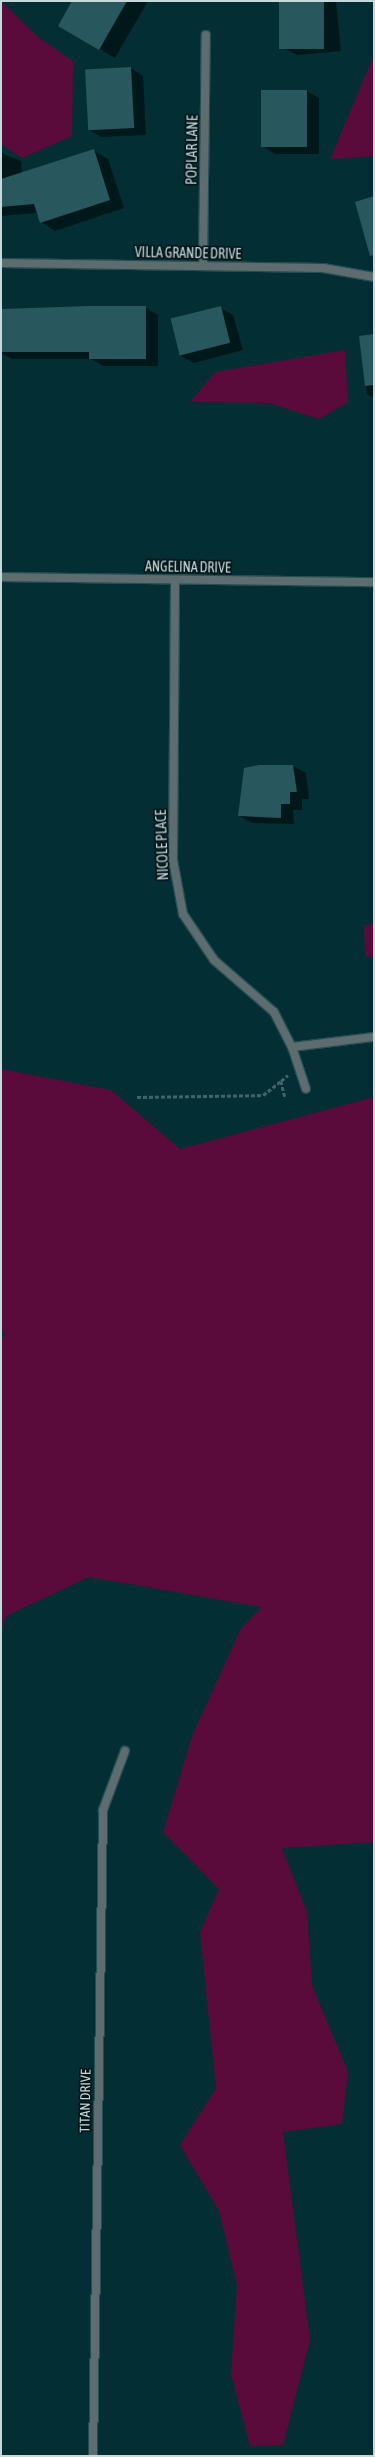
<!DOCTYPE html>
<style>
body{margin:0}
#map{position:relative;width:375px;height:2457px;overflow:hidden;background:#032e34;font-family:"Asap Condensed",sans-serif}
div>[style]{position:absolute}
.green>*{inset:0;background:#5a0b3c}
.shadow>*{inset:0;background:#0007}
.building>*{inset:0;background:#29575e;transform-origin:0 0}
.path>*{height:2.5px;margin-top:-1.25px;transform-origin:0;background:repeating-linear-gradient(90deg,#406469 0 4px,transparent 0 6px)}
.roads{filter:drop-shadow(1px 0 #264d52) drop-shadow(-1px 0 #264d52) drop-shadow(0 1px #264d52) drop-shadow(0 -1px #264d52)}
.service>*{height:8px;margin:-4px;padding:0 4px;transform-origin:4px;border-radius:4px;background:#5c6c6f}
.minor>*{height:8px;margin:-4px;padding:0 4px;transform-origin:4px;border-radius:4px;background:#5c6c6f}
span{translate:-50% -50%;white-space:nowrap;text-align:center;line-height:1.15;-webkit-text-stroke:3.5px #041416;paint-order:stroke}
.street-label{font-size:14px;color:#c5d9dd}
.frame{position:absolute;inset:0;border:2px solid #c5d9dd;pointer-events:none}
</style>
<div id="map">
<div class="green">
<div style="clip-path:polygon(1px 1px,38px 37px,73px 61px,72px 136px,22px 158px,1px 144px)"></div>
<div style="clip-path:polygon(374px 55px,374px 156px,330px 159px)"></div>
<div style="clip-path:polygon(345px 350px,348px 402px,319px 419px,269px 403px,190px 402px,215px 372px)"></div>
<div style="clip-path:polygon(374px 923px,374px 957px,365px 956px,364px 927px)"></div>
<div style="clip-path:polygon(1px 1069px,111px 1090px,180px 1149px,374px 1097px,374px 1842px,282px 1848px,307px 1912px,312px 1985px,348px 2072px,342px 2124px,283px 2132px,310px 2340px,283px 2445px,250px 2446px,231px 2374px,237px 2285px,219px 2211px,180px 2145px,216px 2088px,200px 1932px,219px 1889px,163px 1832px,192px 1736px,241px 1628px,262px 1607px,89px 1577px,6px 1616px,1px 1631px,1px 1339px,5px 1333px,1px 1331px)"></div>
</div>
<div class="shadow">
<div style="clip-path:polygon(73px 1px,148px 1px,115px 58px,59px 25px)"></div>
<div style="clip-path:polygon(280px 1px,336px 1px,341px 51px,297px 55px,284px 48px)"></div>
<div style="clip-path:polygon(131px 68px,143px 76px,146px 135px,101px 137px,89px 130px)"></div>
<div style="clip-path:polygon(307px 91px,319px 98px,319px 154px,275px 154px,262px 146px)"></div>
<div style="clip-path:polygon(93px 150px,108px 159px,124px 208px,55px 231px,41px 222px,37px 213px,1px 216px,1px 153px,21px 161px,22px 173px)"></div>
<div style="clip-path:polygon(146px 308px,158px 315px,158px 366px,103px 366px,91px 359px,12px 359px,1px 353px,1px 310px)"></div>
<div style="clip-path:polygon(221px 308px,233px 315px,243px 350px,194px 363px,181px 356px)"></div>
<div style="clip-path:polygon(374px 335px,374px 398px,367px 394px,360px 337px)"></div>
<div style="clip-path:polygon(293px 766px,306px 773px,309px 799px,302px 799px,302px 810px,293px 810px,294px 824px,252px 823px,239px 816px)"></div>
</div>
<div class="building">
<div style="clip-path:polygon(72px 1px,127px 1px,99px 50px,58px 26px)"></div>
<div style="left:279px;top:1px;width:45px;height:48px"></div>
<div style="left:131px;top:67px;width:61px;height:46px;rotate:87deg"></div>
<div style="left:261px;top:90px;width:46px;height:57px"></div>
<div style="clip-path:polygon(94px 149px,110px 200px,40px 223px,34px 204px,1px 207px,1px 179px)"></div>
<div style="clip-path:polygon(374px 196px,374px 255px,370px 256px,355px 202px)"></div>
<div style="clip-path:polygon(89px 306px,146px 306px,146px 359px,89px 359px,89px 352px,1px 352px,1px 309px)"></div>
<div style="left:221px;top:306px;width:38px;height:52px;rotate:76deg"></div>
<div style="clip-path:polygon(374px 334px,374px 385px,365px 386px,359px 336px)"></div>
<div style="clip-path:polygon(259px 765px,293px 765px,297px 792px,290px 792px,290px 804px,281px 804px,281px 818px,238px 816px,244px 768px)"></div>
</div>
<div class="path">
<div style="left:281px;top:1081px;width:9px;rotate:-41deg"></div>
<div style="left:137px;top:1097px;width:126px;rotate:-0.9deg"></div>
<div style="left:263px;top:1095px;width:23px;rotate:-38deg"></div>
<div style="left:281px;top:1081px;width:16px;rotate:76deg"></div>
</div>
<div class="roads">
<div class="service">
<div style="left:292px;top:1047px;width:83px;rotate:-7deg"></div>
</div>
<div class="minor">
<div style="left:1px;top:263px;width:322px;rotate:0.9deg"></div>
<div style="left:323px;top:268px;width:52px;rotate:10deg"></div>
<div style="left:203px;top:265px;width:230px;rotate:-89.3deg"></div>
<div style="left:1px;top:577px;width:373px;rotate:0.8deg"></div>
<div style="left:175px;top:580px;width:280px;rotate:90.4deg"></div>
<div style="left:173px;top:860px;width:55px;rotate:79.5deg"></div>
<div style="left:183px;top:914px;width:55px;rotate:56deg"></div>
<div style="left:214px;top:960px;width:79px;rotate:40.9deg"></div>
<div style="left:274px;top:1012px;width:39px;rotate:63deg"></div>
<div style="left:292px;top:1047px;width:44px;rotate:71.6deg"></div>
<div style="left:93px;top:2456px;width:646px;rotate:-89.11deg"></div>
<div style="left:103px;top:1810px;width:63px;rotate:-69.6deg"></div>
</div>
</div>
<div class="street-label">
<span style="left:192px;top:150px;rotate:-89deg">POPLAR LANE</span>
<span style="left:188px;top:253px;rotate:1deg">VILLA GRANDE DRIVE</span>
<span style="left:188px;top:567px;rotate:1deg">ANGELINA DRIVE</span>
<span style="left:162px;top:845px;rotate:-92deg">NICOLE PLACE</span>
<span style="left:85px;top:2101px;rotate:-89deg">TITAN DRIVE</span>
</div>
<div class="frame"></div>
</div>
